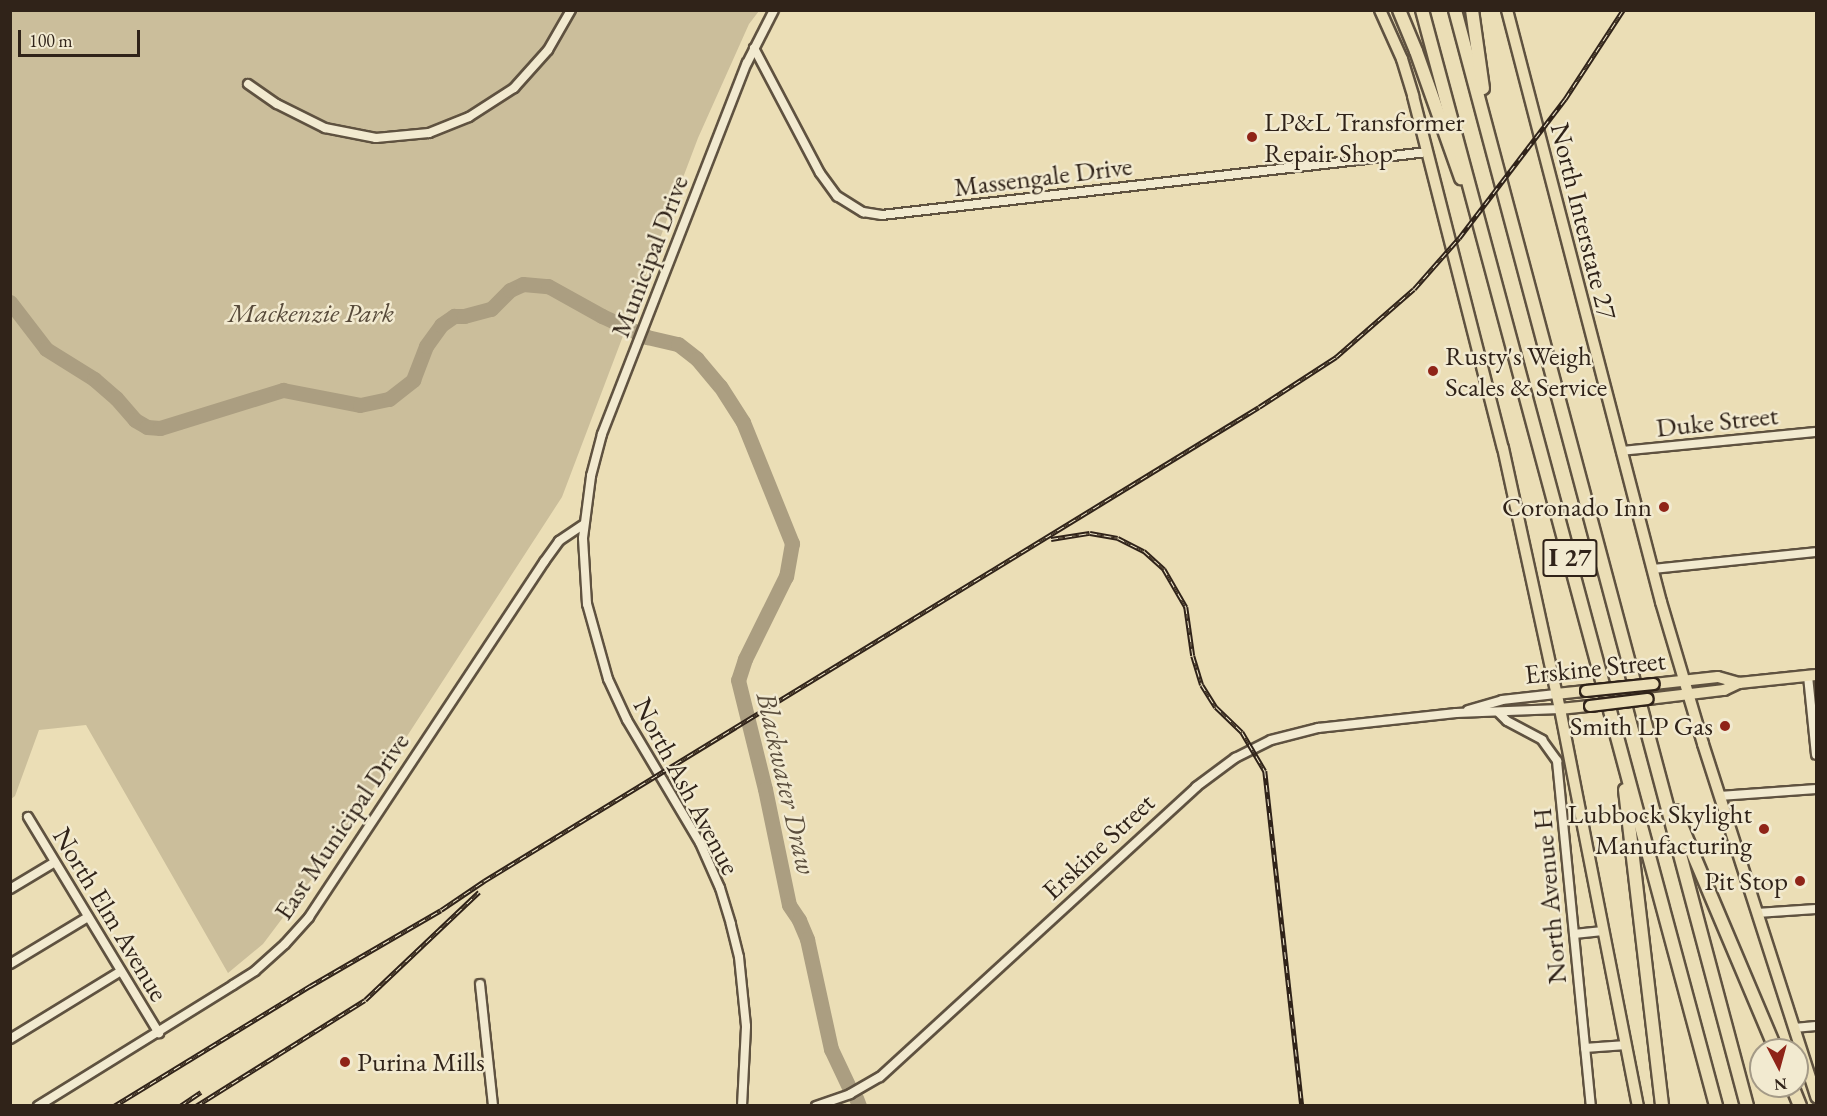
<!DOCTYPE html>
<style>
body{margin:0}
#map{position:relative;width:1827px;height:1116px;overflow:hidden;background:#ebdeb6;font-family:"EB Garamond",serif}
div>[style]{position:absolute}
.green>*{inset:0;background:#cbbe9b}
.river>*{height:15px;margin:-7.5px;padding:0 7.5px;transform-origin:7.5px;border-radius:7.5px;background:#ab9e81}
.roads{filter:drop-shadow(2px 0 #5f5240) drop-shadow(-2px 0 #5f5240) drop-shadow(0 2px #5f5240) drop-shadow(0 -2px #5f5240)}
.minor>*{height:8px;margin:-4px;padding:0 4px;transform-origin:4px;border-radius:4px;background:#f2ead0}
.major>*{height:10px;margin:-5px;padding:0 5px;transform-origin:5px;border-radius:5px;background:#ebdeb6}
.highway>*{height:12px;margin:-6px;padding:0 6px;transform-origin:6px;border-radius:6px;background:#ebdeb6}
.rail>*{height:4.5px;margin-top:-2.25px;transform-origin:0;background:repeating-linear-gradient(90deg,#f2ead0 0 7px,#302319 0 14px);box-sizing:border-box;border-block:2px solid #302319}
.bridges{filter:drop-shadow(2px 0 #302319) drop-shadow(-2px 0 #302319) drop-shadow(0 2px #302319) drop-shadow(0 -2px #302319)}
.major-bridge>*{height:10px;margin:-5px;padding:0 5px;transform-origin:5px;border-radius:5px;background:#ebdeb6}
.dots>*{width:16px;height:16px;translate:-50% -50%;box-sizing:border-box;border:3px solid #f2ead0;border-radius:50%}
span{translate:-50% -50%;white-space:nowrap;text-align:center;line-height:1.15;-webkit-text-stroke:5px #f2ead0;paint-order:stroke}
.shield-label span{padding:2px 4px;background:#f2ead0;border:2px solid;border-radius:4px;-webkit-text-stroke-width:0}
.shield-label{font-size:26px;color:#302319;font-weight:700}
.poi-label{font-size:27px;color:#302319}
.left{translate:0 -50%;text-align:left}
.right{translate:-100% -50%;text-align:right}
.street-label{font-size:27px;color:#302319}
.park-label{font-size:27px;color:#574a3a;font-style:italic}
.water-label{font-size:28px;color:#5b4e3d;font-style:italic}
.frame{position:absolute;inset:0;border:12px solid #302319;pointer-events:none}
.north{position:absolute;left:1749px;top:1038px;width:60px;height:60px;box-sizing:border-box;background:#f2ead0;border:2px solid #a49a87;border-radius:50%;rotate:174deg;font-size:16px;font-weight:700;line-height:24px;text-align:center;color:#302319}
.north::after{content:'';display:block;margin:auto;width:21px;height:27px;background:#8f2418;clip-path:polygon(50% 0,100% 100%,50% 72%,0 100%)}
.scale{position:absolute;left:18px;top:30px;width:122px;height:27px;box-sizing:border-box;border:3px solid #302319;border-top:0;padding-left:8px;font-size:18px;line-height:21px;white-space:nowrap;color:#302319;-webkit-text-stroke:4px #f2ead0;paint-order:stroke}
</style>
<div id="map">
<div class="green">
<div style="clip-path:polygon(11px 11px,759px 11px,749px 24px,698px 138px,562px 497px,330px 855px,263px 944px,228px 973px,86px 725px,39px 730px,15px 796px,11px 799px)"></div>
</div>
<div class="river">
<div style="left:10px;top:302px;width:59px;rotate:52.5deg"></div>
<div style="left:46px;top:349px;width:57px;rotate:32deg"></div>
<div style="left:94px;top:379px;width:29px;rotate:41deg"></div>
<div style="left:116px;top:398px;width:29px;rotate:49deg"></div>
<div style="left:135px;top:420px;width:14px;rotate:30deg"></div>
<div style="left:147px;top:427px;width:13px;rotate:4deg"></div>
<div style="left:160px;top:428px;width:129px;rotate:-17.2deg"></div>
<div style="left:283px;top:390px;width:78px;rotate:11deg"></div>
<div style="left:360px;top:405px;width:30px;rotate:-12deg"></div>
<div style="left:389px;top:399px;width:31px;rotate:-38deg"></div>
<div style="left:413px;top:380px;width:36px;rotate:-69deg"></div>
<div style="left:426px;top:346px;width:26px;rotate:-54deg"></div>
<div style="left:441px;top:325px;width:16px;rotate:-35deg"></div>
<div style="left:454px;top:316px;width:10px"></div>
<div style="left:464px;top:316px;width:28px;rotate:-15deg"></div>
<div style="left:491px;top:309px;width:27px;rotate:-45deg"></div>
<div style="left:510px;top:290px;width:14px;rotate:-25deg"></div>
<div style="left:523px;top:284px;width:25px;rotate:5deg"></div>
<div style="left:548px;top:286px;width:62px;rotate:29.1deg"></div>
<div style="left:602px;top:316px;width:50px;rotate:25deg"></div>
<div style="left:647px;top:337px;width:32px;rotate:13deg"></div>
<div style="left:678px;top:344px;width:24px;rotate:38deg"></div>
<div style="left:697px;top:359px;width:35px;rotate:50deg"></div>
<div style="left:720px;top:386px;width:43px;rotate:57.4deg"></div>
<div style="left:743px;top:422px;width:131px;rotate:68deg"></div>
<div style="left:792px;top:543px;width:34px;rotate:100deg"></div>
<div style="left:786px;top:576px;width:93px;rotate:116.3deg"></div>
<div style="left:745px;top:659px;width:22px;rotate:108deg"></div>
<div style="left:738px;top:680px;width:112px;rotate:76.1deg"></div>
<div style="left:765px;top:789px;width:118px;rotate:78.3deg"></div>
<div style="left:789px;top:905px;width:18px;rotate:56deg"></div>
<div style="left:799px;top:920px;width:21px;rotate:67deg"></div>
<div style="left:807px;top:939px;width:113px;rotate:77.7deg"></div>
<div style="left:831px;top:1049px;width:42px;rotate:64.7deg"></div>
<div style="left:856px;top:1098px;width:9px;rotate:69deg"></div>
</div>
<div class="roads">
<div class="minor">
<div style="left:754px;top:48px;width:141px;rotate:62.2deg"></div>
<div style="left:820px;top:173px;width:29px;rotate:54deg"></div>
<div style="left:837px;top:196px;width:31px;rotate:32deg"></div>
<div style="left:863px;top:212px;width:19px;rotate:9deg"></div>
<div style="left:882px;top:215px;width:549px;rotate:-6.59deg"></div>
<div style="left:248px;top:84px;width:35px;rotate:35deg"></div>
<div style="left:277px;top:104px;width:54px;rotate:26.6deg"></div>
<div style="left:325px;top:128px;width:52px;rotate:11.1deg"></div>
<div style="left:376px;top:138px;width:53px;rotate:-5.4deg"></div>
<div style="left:429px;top:133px;width:43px;rotate:-21.8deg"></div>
<div style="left:469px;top:117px;width:54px;rotate:-32.8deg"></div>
<div style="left:514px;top:88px;width:51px;rotate:-48.2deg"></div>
<div style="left:548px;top:50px;width:46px;rotate:-60.1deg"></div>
<div style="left:1621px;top:451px;width:196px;rotate:-5.6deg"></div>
<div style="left:1652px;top:569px;width:165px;rotate:-5.9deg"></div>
<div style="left:1808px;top:676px;width:79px;rotate:84.2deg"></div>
<div style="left:1468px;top:710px;width:35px;rotate:-16deg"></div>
<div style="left:1502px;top:700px;width:54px;rotate:-6.3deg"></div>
<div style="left:1499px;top:713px;width:11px;rotate:45deg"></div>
<div style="left:1507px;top:721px;width:40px;rotate:28deg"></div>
<div style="left:1542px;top:740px;width:26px;rotate:54deg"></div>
<div style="left:1557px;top:761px;width:347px;rotate:84.4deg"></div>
<div style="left:1720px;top:796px;width:96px;rotate:-4.2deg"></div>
<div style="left:28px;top:817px;width:253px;rotate:58.8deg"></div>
<div style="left:10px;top:889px;width:52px;rotate:-31deg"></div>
<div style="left:1757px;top:913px;width:59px;rotate:-3.9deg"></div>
<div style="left:1574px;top:934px;width:29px;rotate:-6deg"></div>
<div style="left:10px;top:964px;width:91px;rotate:-31.1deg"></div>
<div style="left:480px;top:984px;width:123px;rotate:83.9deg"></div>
<div style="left:1794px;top:1028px;width:22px;rotate:-5deg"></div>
<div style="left:10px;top:1039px;width:130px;rotate:-31.5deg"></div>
<div style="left:1585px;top:1048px;width:41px;rotate:-4.2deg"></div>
<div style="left:38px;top:1106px;width:229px;rotate:-31.8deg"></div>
<div style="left:233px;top:985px;width:26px;rotate:-32deg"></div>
<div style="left:255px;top:971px;width:40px;rotate:-42deg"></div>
<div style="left:285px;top:944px;width:36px;rotate:-48deg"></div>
<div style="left:309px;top:917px;width:426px;rotate:-56.5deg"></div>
<div style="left:544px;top:562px;width:26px;rotate:-54deg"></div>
<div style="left:559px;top:541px;width:30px;rotate:-34deg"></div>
<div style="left:742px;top:1106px;width:80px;rotate:-87.1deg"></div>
<div style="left:746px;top:1026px;width:69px;rotate:-95.8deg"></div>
<div style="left:739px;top:957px;width:34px;rotate:-104deg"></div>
<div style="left:731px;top:924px;width:38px;rotate:-107deg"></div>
<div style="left:720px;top:888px;width:49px;rotate:-114deg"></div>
<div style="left:700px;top:843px;width:143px;rotate:-120.7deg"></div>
<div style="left:627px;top:720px;width:45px;rotate:-114.9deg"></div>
<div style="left:608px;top:679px;width:78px;rotate:-105.6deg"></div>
<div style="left:587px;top:604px;width:66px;rotate:-93.5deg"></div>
<div style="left:583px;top:538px;width:63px;rotate:-82.6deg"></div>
<div style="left:591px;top:476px;width:43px;rotate:-75.3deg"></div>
<div style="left:602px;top:434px;width:398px;rotate:-68.7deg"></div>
<div style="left:747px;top:63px;width:59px;rotate:-63deg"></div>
<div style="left:816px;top:1106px;width:36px;rotate:-19deg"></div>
<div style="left:850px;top:1094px;width:34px;rotate:-30deg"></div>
<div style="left:880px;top:1077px;width:429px;rotate:-42.5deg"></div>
<div style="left:1196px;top:787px;width:49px;rotate:-36.6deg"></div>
<div style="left:1235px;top:758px;width:40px;rotate:-26.6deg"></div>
<div style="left:1271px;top:740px;width:49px;rotate:-14.3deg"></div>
<div style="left:1318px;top:728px;width:139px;rotate:-6.2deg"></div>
<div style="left:1456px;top:713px;width:104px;rotate:-2.2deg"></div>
</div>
<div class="major">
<div style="left:1380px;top:10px;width:54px;rotate:65.8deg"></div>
<div style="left:1402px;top:59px;width:39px;rotate:73deg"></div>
<div style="left:1413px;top:96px;width:363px;rotate:75.7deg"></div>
<div style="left:1503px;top:448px;width:267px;rotate:77.7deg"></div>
<div style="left:1560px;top:709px;width:405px;rotate:78.9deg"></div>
<div style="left:1507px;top:10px;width:612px;rotate:75.42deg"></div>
<div style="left:1661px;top:602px;width:148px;rotate:73.5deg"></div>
<div style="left:1703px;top:744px;width:371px;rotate:72.2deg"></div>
<div style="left:1654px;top:684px;width:64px;rotate:-6.2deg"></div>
<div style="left:1718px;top:677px;width:22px;rotate:16deg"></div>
<div style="left:1556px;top:694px;width:30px;rotate:-6deg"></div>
<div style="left:1648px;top:699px;width:77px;rotate:-6.8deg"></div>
<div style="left:1724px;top:690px;width:17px;rotate:-25deg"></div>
<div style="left:1739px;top:683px;width:77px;rotate:-5.9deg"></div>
<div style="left:1560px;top:709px;width:30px;rotate:-6deg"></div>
</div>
<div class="highway">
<div style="left:1399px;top:10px;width:44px;rotate:67.5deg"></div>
<div style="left:1416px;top:51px;width:135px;rotate:70.5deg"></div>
<div style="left:1422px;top:10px;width:1135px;rotate:74.98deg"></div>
<div style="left:1455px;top:10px;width:1134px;rotate:75.08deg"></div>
<div style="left:1472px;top:10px;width:79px;rotate:82deg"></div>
<div style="left:1625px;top:790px;width:318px;rotate:83.3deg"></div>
<div style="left:1675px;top:811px;width:259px;rotate:67.1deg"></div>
<div style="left:1792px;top:1086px;width:22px;rotate:68deg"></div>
</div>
</div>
<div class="rail">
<div style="left:1051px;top:539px;width:39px;rotate:-9deg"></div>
<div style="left:1090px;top:533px;width:28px;rotate:10deg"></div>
<div style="left:1118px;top:538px;width:29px;rotate:27deg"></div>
<div style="left:1144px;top:551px;width:27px;rotate:42deg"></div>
<div style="left:1164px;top:569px;width:44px;rotate:59.9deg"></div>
<div style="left:1186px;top:607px;width:49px;rotate:81.9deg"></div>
<div style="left:1193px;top:656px;width:30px;rotate:73deg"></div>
<div style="left:1202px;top:685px;width:26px;rotate:58deg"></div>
<div style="left:1216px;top:707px;width:36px;rotate:44deg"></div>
<div style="left:1242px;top:732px;width:45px;rotate:59.5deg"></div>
<div style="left:1265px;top:771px;width:337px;rotate:83.7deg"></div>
<div style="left:114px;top:1106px;width:230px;rotate:-31.5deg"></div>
<div style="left:310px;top:986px;width:151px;rotate:-30.1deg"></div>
<div style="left:441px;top:910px;width:52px;rotate:-34deg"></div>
<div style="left:484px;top:881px;width:908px;rotate:-31.45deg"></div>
<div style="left:1259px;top:407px;width:92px;rotate:-33deg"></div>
<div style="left:1336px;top:357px;width:103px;rotate:-41.1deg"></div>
<div style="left:1414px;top:289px;width:68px;rotate:-48.6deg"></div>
<div style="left:1459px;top:238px;width:175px;rotate:-52.7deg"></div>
<div style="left:1565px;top:99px;width:106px;rotate:-56.9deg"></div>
<div style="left:180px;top:1106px;width:25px;rotate:-34deg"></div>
<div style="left:196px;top:1106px;width:199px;rotate:-32.1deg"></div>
<div style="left:365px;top:1000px;width:157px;rotate:-43.5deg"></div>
</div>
<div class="bridges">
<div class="major-bridge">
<div style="left:1586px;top:691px;width:68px;rotate:-5.9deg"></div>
<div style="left:1590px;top:706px;width:58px;rotate:-6.9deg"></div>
</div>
</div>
<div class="dots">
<div style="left:1252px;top:137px;background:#8f2418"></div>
<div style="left:1433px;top:371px;background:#8f2418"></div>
<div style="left:1664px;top:507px;background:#8f2418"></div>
<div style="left:1725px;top:726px;background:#8f2418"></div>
<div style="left:1764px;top:829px;background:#8f2418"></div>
<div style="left:1800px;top:881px;background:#8f2418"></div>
<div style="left:345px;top:1062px;background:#8f2418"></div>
</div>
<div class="shield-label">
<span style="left:1570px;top:558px">I 27</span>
</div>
<div class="poi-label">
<span class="left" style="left:1264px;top:137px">LP&amp;L Transformer<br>Repair Shop</span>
<span class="left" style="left:1445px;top:371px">Rusty's Weigh<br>Scales &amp; Service</span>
<span class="right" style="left:1652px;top:507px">Coronado Inn</span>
<span class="right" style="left:1713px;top:726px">Smith LP Gas</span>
<span class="right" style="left:1752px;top:829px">Lubbock Skylight<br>Manufacturing</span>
<span class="right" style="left:1788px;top:881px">Pit Stop</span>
<span class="left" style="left:357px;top:1062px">Purina Mills</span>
</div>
<div class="street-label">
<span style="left:1043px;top:176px;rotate:-7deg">Massengale Drive</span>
<span style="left:1584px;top:221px;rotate:76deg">North Interstate 27</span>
<span style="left:649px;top:256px;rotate:-69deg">Municipal Drive</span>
<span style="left:1717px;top:421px;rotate:-6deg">Duke Street</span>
<span style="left:1595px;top:667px;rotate:-6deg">Erskine Street</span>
<span style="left:687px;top:786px;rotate:62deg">North Ash Avenue</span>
<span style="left:341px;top:826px;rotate:-56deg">East Municipal Drive</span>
<span style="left:1098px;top:846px;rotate:-43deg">Erskine Street</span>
<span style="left:1549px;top:896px;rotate:-95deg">North Avenue H</span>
<span style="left:111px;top:914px;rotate:59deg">North Elm Avenue</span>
</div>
<div class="park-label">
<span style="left:311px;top:313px">Mackenzie Park</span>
</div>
<div class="water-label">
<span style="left:787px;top:783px;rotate:77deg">Blackwater Draw</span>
</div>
<div class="frame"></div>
<div class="north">N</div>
<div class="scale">100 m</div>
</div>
